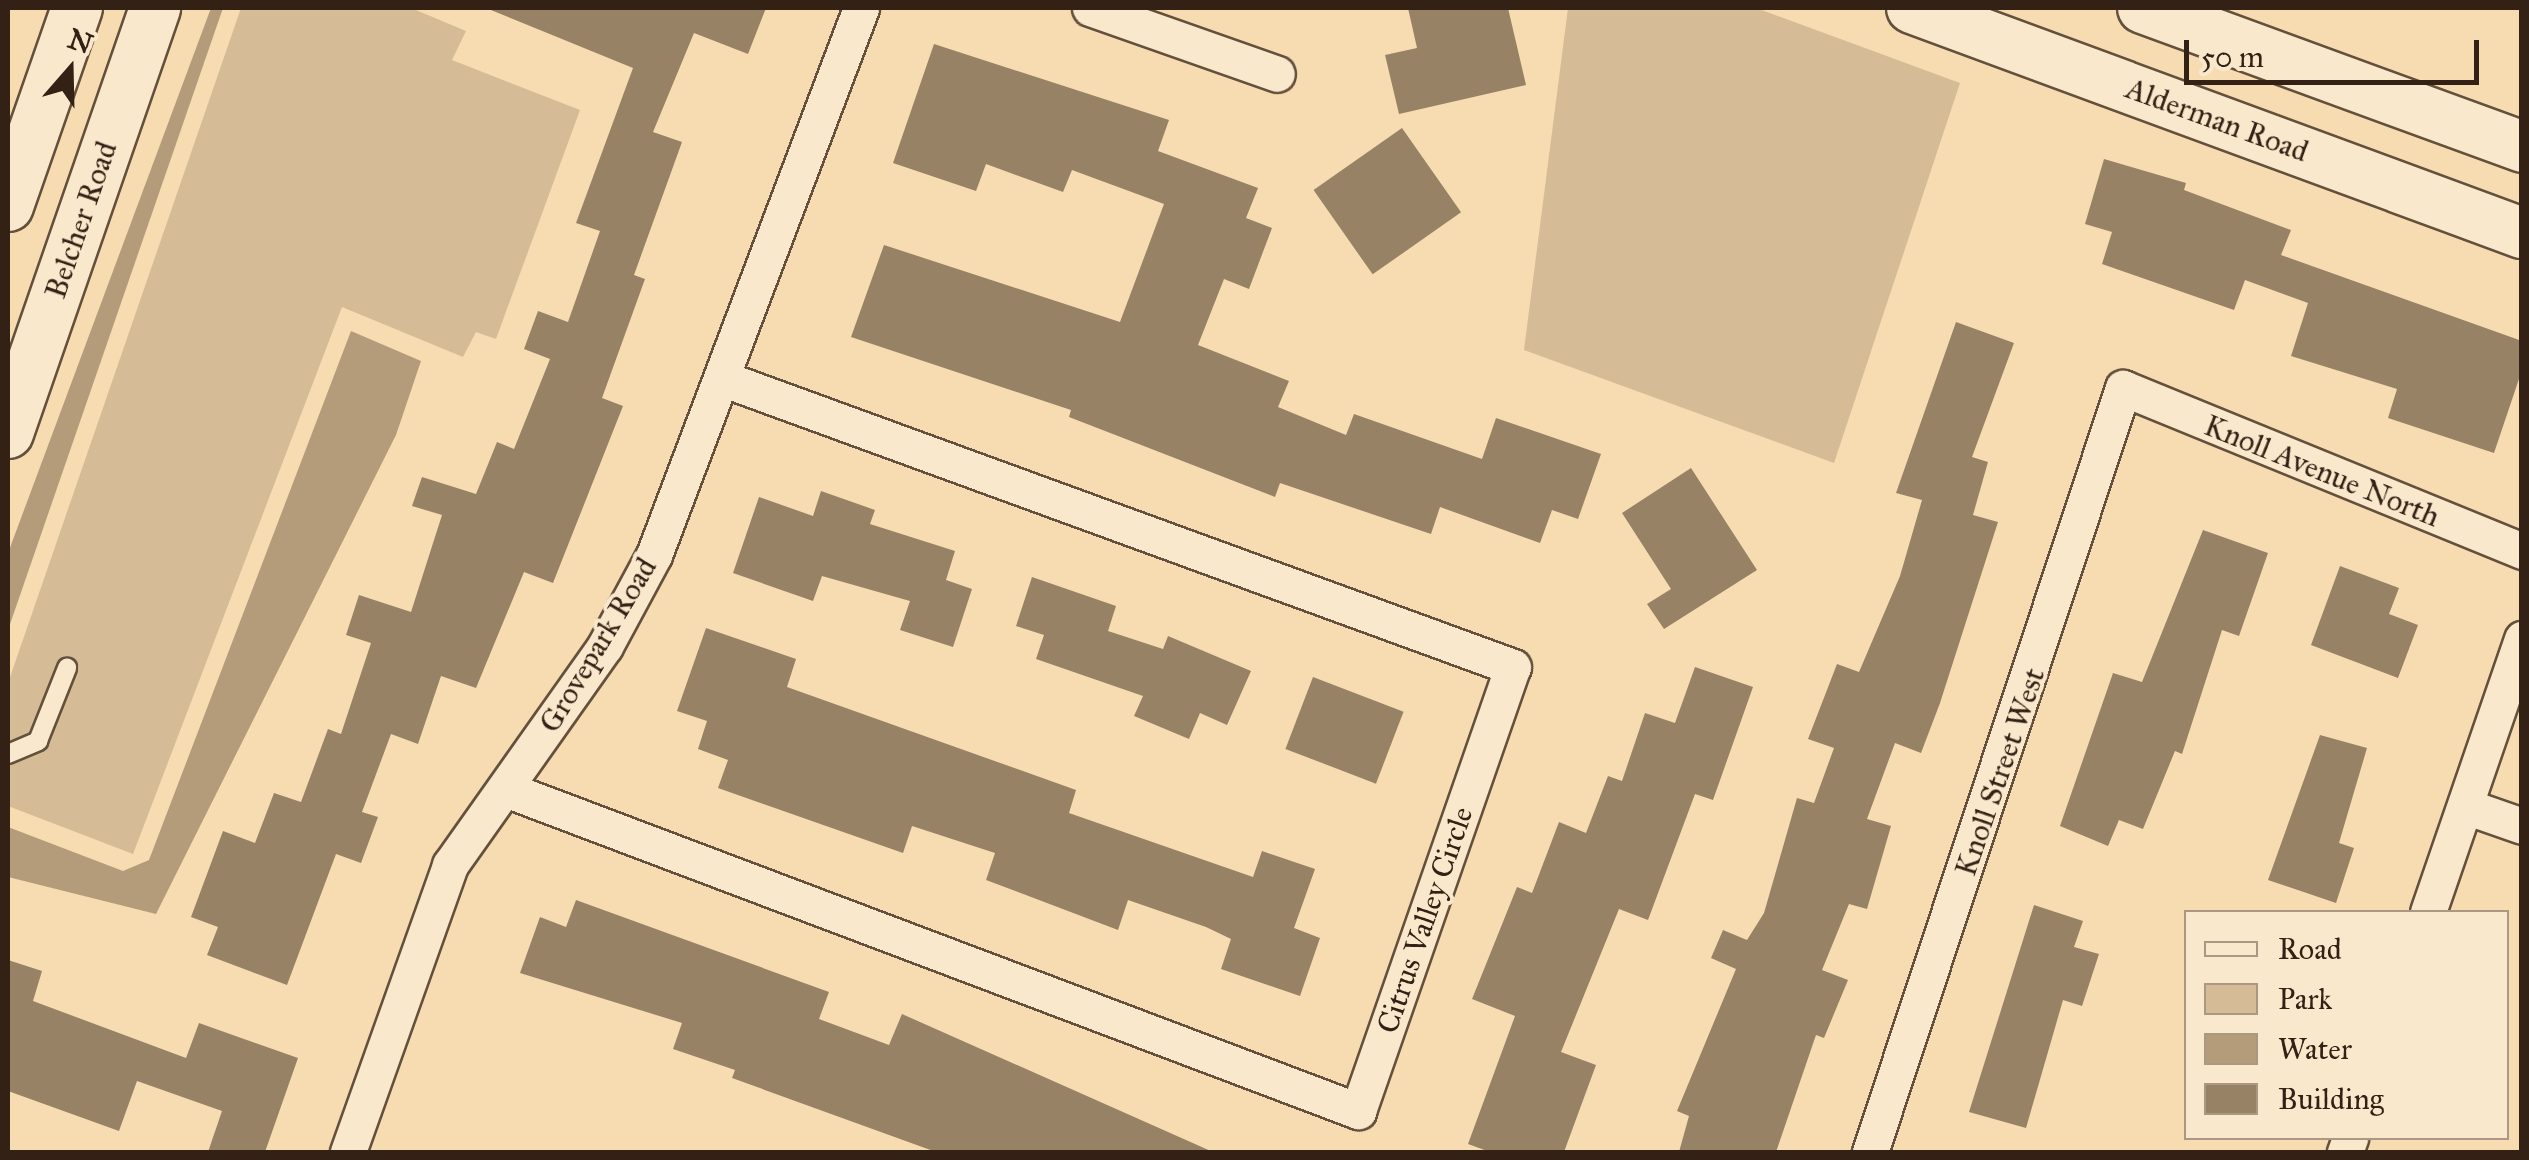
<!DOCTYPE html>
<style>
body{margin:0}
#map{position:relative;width:2529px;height:1160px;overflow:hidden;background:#f6dcb0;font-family:"IM FELL Great Primer",serif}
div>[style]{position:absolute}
.green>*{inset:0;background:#d5bc96}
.water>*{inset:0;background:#b49c7b}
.building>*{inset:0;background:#988266;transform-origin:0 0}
.roads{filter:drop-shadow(2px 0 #64503c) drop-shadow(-2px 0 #64503c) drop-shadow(0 2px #64503c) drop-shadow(0 -2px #64503c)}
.service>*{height:18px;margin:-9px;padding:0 9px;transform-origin:9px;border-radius:9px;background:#f9e8cc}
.minor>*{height:35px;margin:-17.5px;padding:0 17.5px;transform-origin:17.5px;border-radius:17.5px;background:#f9e8cc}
.secondary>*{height:50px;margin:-25px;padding:0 25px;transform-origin:25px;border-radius:25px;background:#f9e8cc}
span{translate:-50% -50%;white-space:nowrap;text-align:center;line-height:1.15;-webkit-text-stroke:8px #f9e8cc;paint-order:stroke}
.street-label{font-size:30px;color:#332115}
.frame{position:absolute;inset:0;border:10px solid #332115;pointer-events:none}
.legend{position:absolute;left:2184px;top:910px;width:325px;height:230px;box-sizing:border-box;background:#f9e8cc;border:2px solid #aa9883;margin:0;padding:12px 18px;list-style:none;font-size:30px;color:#332115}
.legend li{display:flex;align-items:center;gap:20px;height:50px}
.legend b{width:50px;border:2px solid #aa9883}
.north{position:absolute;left:20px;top:20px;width:100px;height:100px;-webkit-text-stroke:8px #f9e8cc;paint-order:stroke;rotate:20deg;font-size:28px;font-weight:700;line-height:40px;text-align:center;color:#332115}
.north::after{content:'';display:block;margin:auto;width:35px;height:45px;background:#332115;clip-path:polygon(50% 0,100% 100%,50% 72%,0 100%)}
.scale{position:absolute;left:2184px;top:40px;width:295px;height:45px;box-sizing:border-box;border:5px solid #332115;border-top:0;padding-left:12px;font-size:30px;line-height:35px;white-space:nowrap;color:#332115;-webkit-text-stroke:8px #f9e8cc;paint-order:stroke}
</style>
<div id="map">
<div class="green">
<div style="clip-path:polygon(241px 8px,411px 8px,466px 31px,452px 60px,580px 110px,496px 339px,476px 332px,463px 357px,342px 307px,133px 854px,8px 806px,8px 683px)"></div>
<div style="clip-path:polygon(1568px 8px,1756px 8px,1960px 83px,1834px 463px,1524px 350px)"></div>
</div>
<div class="water">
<div style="clip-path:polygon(211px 8px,223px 8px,8px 630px,8px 553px)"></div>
<div style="clip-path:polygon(351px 331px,421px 361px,396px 435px,156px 914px,8px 877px,8px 827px,123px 871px,149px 860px)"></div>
</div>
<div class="building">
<div style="clip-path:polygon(486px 8px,766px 8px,748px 54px,694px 33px,653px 132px,682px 142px,634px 275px,645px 279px,602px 398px,623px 406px,553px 583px,524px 572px,476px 688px,441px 676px,418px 744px,391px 734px,362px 812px,378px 817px,361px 863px,336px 854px,287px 985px,207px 955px,218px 927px,191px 917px,223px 831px,255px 843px,274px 793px,301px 802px,328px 729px,341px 734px,371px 643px,346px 635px,359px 595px,411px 612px,442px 515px,412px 506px,422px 477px,476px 494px,497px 442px,514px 449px,550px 359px,524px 349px,538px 311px,568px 322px,600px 231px,576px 223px,633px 68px)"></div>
<div style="clip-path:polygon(1408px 8px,1508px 8px,1526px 85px,1399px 114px,1385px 55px,1417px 48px)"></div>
<div style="clip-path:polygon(934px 44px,1169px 120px,1158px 151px,1258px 188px,1246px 218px,1272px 228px,1249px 289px,1224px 279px,1198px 345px,1289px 381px,1278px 407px,1346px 435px,1354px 414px,1482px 459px,1496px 418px,1601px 454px,1578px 519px,1552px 510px,1540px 543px,1440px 507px,1431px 534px,1280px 483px,1275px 497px,1069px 417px,1071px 410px,851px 337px,884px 245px,1120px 322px,1164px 204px,1072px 170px,1063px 192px,986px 164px,976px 191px,893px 163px)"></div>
<div style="left:1402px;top:128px;width:103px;height:108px;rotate:55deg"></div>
<div style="clip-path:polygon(2104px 159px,2186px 183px,2184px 190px,2291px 230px,2281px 255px,2522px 341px,2522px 370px,2494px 453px,2388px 418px,2397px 389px,2291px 356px,2308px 303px,2245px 280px,2234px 310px,2102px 264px,2112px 232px,2085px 224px)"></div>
<div style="clip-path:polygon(1956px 322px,2014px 343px,1972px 457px,1988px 462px,1973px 515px,1998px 522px,1940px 703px,1921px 753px,1895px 743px,1867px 819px,1891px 826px,1867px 909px,1849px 904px,1822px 970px,1848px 980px,1824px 1038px,1816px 1035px,1776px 1152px,1679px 1152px,1689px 1116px,1677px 1111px,1736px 969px,1711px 958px,1723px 930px,1747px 940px,1764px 913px,1797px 798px,1814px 803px,1834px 748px,1808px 739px,1837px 664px,1859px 672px,1900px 576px,1922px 500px,1896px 493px)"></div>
<div style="clip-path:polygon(1691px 468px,1757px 570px,1664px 629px,1647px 604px,1671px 589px,1622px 513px)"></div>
<div style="clip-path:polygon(821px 491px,875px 510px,870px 524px,955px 551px,946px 580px,972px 589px,953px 647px,900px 630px,910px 601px,822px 576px,813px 601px,733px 573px,759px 497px,813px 516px)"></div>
<div style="clip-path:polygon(2203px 530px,2268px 553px,2239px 636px,2222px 630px,2182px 754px,2175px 751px,2143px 829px,2119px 820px,2108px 846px,2060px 826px,2113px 673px,2142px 682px)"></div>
<div style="clip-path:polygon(2340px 566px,2399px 588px,2389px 614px,2418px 625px,2398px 678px,2311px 645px)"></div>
<div style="clip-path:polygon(1032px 577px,1116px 606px,1108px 631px,1163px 649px,1168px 636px,1251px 671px,1227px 725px,1200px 713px,1189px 739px,1134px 716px,1143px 696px,1036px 659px,1044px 635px,1016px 626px)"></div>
<div style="clip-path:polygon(706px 628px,796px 659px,787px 687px,1076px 790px,1069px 813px,1253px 877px,1262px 851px,1315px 869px,1294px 928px,1320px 938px,1300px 996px,1221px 969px,1231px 939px,1206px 927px,1128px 900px,1118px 930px,986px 880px,995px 853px,912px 826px,903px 853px,718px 788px,728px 760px,698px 749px,707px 721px,677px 711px)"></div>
<div style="clip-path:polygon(1695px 667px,1753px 687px,1713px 800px,1695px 794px,1648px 920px,1619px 909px,1561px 1052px,1596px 1065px,1564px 1152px,1490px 1152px,1468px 1144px,1515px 1016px,1472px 999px,1517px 887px,1532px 893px,1559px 822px,1586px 833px,1608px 776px,1622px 781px,1645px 713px,1675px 723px)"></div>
<div style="left:1313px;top:677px;width:97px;height:77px;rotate:21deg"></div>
<div style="clip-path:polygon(2320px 735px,2367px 748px,2339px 843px,2354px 848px,2336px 903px,2268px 880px)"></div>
<div style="clip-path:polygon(576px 900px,829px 992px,819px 1019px,889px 1045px,902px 1014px,1213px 1152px,936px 1152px,732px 1078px,735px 1070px,673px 1049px,682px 1023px,520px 973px,540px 917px,566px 927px)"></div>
<div style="clip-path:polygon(2034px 905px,2083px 921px,2074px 947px,2099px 954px,2082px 1006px,2063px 1000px,2026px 1128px,1969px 1112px)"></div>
<div style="clip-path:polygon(8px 960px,42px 971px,33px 1001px,186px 1058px,199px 1023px,298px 1058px,265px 1152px,208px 1152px,222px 1111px,137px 1081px,119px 1131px,8px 1091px)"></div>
</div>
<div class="roads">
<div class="service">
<div style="left:8px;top:754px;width:33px;rotate:-23deg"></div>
<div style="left:38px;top:741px;width:79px;rotate:-68.3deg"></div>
</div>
<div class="minor">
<div style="left:1090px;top:8px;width:198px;rotate:19.4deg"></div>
<div style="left:508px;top:790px;width:909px;rotate:20.69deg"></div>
<div style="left:1358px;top:1111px;width:470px;rotate:-70.8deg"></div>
<div style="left:1513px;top:667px;width:843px;rotate:-159.95deg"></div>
<div style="left:2465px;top:806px;width:60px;rotate:19.3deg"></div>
<div style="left:2428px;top:912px;width:289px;rotate:-71deg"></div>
<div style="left:348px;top:1152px;width:305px;rotate:-70.4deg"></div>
<div style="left:450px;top:865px;width:268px;rotate:-54.7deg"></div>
<div style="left:605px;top:646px;width:103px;rotate:-61.7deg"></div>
<div style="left:654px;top:555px;width:585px;rotate:-69.27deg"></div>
<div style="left:1870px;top:1152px;width:805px;rotate:-71.68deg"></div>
<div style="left:2123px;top:388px;width:431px;rotate:22.2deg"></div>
<div style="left:2345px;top:1152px;width:15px;rotate:-70deg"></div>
</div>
<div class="secondary">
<div style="left:1912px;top:8px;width:650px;rotate:20.25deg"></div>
<div style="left:2143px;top:8px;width:404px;rotate:20.1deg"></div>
<div style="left:8px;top:206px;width:210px;rotate:-70.8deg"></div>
<div style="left:8px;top:433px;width:450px;rotate:-70.9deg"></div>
</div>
</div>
<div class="street-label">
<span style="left:2217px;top:120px;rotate:20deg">Alderman Road</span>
<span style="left:81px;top:220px;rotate:-71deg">Belcher Road</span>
<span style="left:2322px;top:471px;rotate:22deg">Knoll Avenue North</span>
<span style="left:598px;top:645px;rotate:-59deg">Grovepark Road</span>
<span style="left:2000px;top:772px;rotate:-71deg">Knoll Street West</span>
<span style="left:1425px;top:920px;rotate:-71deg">Citrus Valley Circle</span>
</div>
<div class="frame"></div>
<ul class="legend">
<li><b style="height:12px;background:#f9e8cc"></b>Road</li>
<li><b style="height:28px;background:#d5bc96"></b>Park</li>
<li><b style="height:28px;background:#b49c7b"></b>Water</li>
<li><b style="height:28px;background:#988266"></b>Building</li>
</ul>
<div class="north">N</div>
<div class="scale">50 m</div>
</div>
